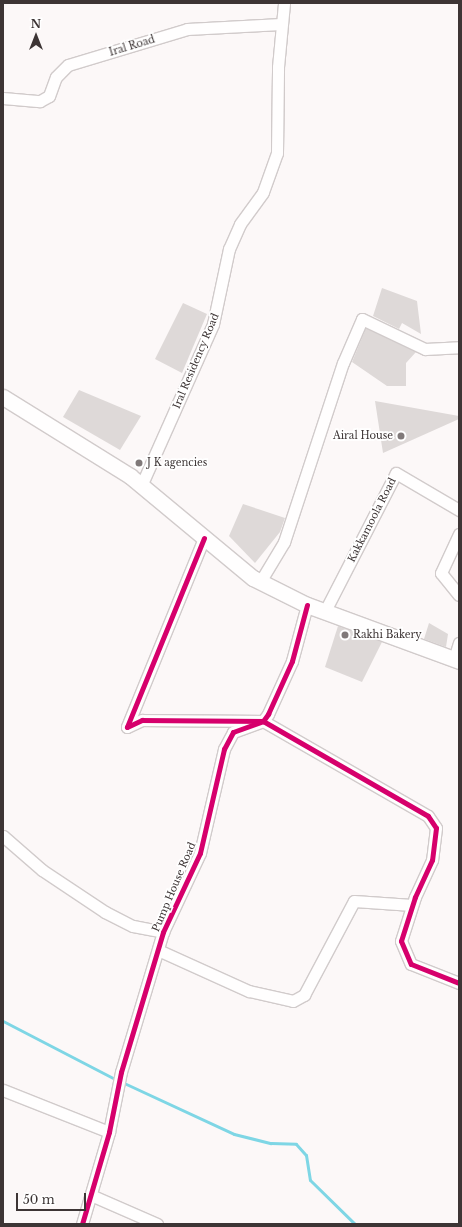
<!DOCTYPE html>
<style>
body{margin:0}
#map{position:relative;width:462px;height:1227px;overflow:hidden;background:#fcf8f8;font-family:"Libre Baskerville",serif}
div>[style]{position:absolute}
.stream>*{height:3px;margin:-1.5px;padding:0 1.5px;transform-origin:1.5px;border-radius:1.5px;background:#7ed6e5}
.building>*{inset:0;background:#ded9d8}
.roads{filter:drop-shadow(1px 0 #d1cbcb) drop-shadow(-1px 0 #d1cbcb) drop-shadow(0 1px #d1cbcb) drop-shadow(0 -1px #d1cbcb)}
.street>*{height:11px;margin:-5.5px;padding:0 5.5px;transform-origin:5.5px;border-radius:5.5px;background:#fffefe}
.secondary>*{height:15px;margin:-7.5px;padding:0 7.5px;transform-origin:7.5px;border-radius:7.5px;background:#fffefe}
.cycleway>*{height:5px;margin:-2.5px;padding:0 2.5px;transform-origin:2.5px;border-radius:2.5px;background:#d6006c}
.dots>*{width:11px;height:11px;translate:-50% -50%;box-sizing:border-box;border:2px solid #fff;border-radius:50%}
span{translate:-50% -50%;white-space:nowrap;text-align:center;line-height:1.15;-webkit-text-stroke:3.5px #fff;paint-order:stroke}
.street-label{font-size:10px;color:#3d3535}
.poi-label{font-size:10px;color:#3d3535}
.right{translate:-100% -50%;text-align:right}
.left{translate:0 -50%;text-align:left}
.frame{position:absolute;inset:0;border:4px solid #3d3535;pointer-events:none}
.north{position:absolute;left:16px;top:16px;width:40px;height:40px;-webkit-text-stroke:3px #fff;paint-order:stroke;rotate:0deg;font-size:11px;font-weight:700;line-height:16px;text-align:center;color:#3d3535}
.north::after{content:'';display:block;margin:auto;width:14px;height:18px;background:#3d3535;clip-path:polygon(50% 0,100% 100%,50% 72%,0 100%)}
.scale{position:absolute;left:16px;top:1193px;width:70px;height:18px;box-sizing:border-box;border:2px solid #3d3535;border-top:0;padding-left:5px;font-size:12px;line-height:14px;white-space:nowrap;color:#3d3535;-webkit-text-stroke:3px #fff;paint-order:stroke}
</style>
<div id="map">
<div class="stream">
<div style="left:3px;top:1021px;width:126px;rotate:27.4deg"></div>
<div style="left:124px;top:1083px;width:121px;rotate:24.9deg"></div>
<div style="left:234px;top:1134px;width:38px;rotate:14deg"></div>
<div style="left:271px;top:1143px;width:25px;rotate:2deg"></div>
<div style="left:296px;top:1144px;width:15px;rotate:48deg"></div>
<div style="left:306px;top:1155px;width:25px;rotate:81deg"></div>
<div style="left:310px;top:1180px;width:63px;rotate:44.4deg"></div>
</div>
<div class="building">
<div style="clip-path:polygon(382px 288px,417px 301px,421px 334px,402px 323px,399px 329px,373px 316px)"></div>
<div style="clip-path:polygon(183px 303px,207px 314px,182px 373px,155px 359px)"></div>
<div style="clip-path:polygon(366px 328px,416px 352px,406px 363px,406px 386px,387px 386px,352px 362px)"></div>
<div style="clip-path:polygon(79px 390px,141px 416px,120px 450px,63px 417px)"></div>
<div style="clip-path:polygon(375px 401px,459px 416px,459px 419px,383px 453px)"></div>
<div style="clip-path:polygon(243px 504px,285px 518px,280px 532px,255px 563px,229px 536px)"></div>
<div style="clip-path:polygon(429px 623px,448px 634px,446px 647px,424px 639px)"></div>
<div style="clip-path:polygon(338px 626px,382px 642px,362px 682px,325px 667px)"></div>
</div>
<div class="roads">
<div class="street">
<div style="left:3px;top:98px;width:37px;rotate:5deg"></div>
<div style="left:40px;top:101px;width:10px;rotate:-29deg"></div>
<div style="left:49px;top:96px;width:20px;rotate:-70deg"></div>
<div style="left:56px;top:77px;width:17px;rotate:-45deg"></div>
<div style="left:68px;top:65px;width:124px;rotate:-16.8deg"></div>
<div style="left:187px;top:29px;width:94px;rotate:-3deg"></div>
<div style="left:141px;top:486px;width:177px;rotate:-66deg"></div>
<div style="left:213px;top:324px;width:77px;rotate:-78deg"></div>
<div style="left:229px;top:249px;width:27px;rotate:-66deg"></div>
<div style="left:240px;top:224px;width:39px;rotate:-54deg"></div>
<div style="left:263px;top:192px;width:41px;rotate:-70.3deg"></div>
<div style="left:277px;top:153px;width:86px;rotate:-89.3deg"></div>
<div style="left:278px;top:67px;width:64px;rotate:-84.6deg"></div>
<div style="left:459px;top:534px;width:43px;rotate:114.8deg"></div>
<div style="left:441px;top:573px;width:28px;rotate:51deg"></div>
<div style="left:204px;top:538px;width:204px;rotate:112.2deg"></div>
<div style="left:127px;top:727px;width:17px;rotate:-25deg"></div>
<div style="left:142px;top:720px;width:121px;rotate:0.5deg"></div>
<div style="left:263px;top:721px;width:190px;rotate:29.9deg"></div>
<div style="left:428px;top:816px;width:14px;rotate:56deg"></div>
<div style="left:436px;top:828px;width:32px;rotate:97deg"></div>
<div style="left:432px;top:860px;width:41px;rotate:114.7deg"></div>
<div style="left:415px;top:897px;width:46px;rotate:107.7deg"></div>
<div style="left:401px;top:941px;width:25px;rotate:67deg"></div>
<div style="left:411px;top:964px;width:52px;rotate:21.6deg"></div>
<div style="left:260px;top:582px;width:47px;rotate:-59deg"></div>
<div style="left:284px;top:542px;width:188px;rotate:-71.8deg"></div>
<div style="left:343px;top:363px;width:48px;rotate:-66.6deg"></div>
<div style="left:362px;top:319px;width:70px;rotate:25.5deg"></div>
<div style="left:425px;top:349px;width:34px;rotate:-3deg"></div>
<div style="left:325px;top:611px;width:155px;rotate:-62.8deg"></div>
<div style="left:396px;top:473px;width:73px;rotate:30.4deg"></div>
<div style="left:454px;top:659px;width:17px;rotate:-73deg"></div>
<div style="left:3px;top:836px;width:52px;rotate:41.1deg"></div>
<div style="left:42px;top:870px;width:76px;rotate:33.7deg"></div>
<div style="left:105px;top:912px;width:31px;rotate:27deg"></div>
<div style="left:133px;top:926px;width:31px;rotate:11deg"></div>
<div style="left:158px;top:950px;width:100px;rotate:24.3deg"></div>
<div style="left:249px;top:991px;width:45px;rotate:12.8deg"></div>
<div style="left:293px;top:1001px;width:13px;rotate:-29deg"></div>
<div style="left:304px;top:995px;width:106px;rotate:-62deg"></div>
<div style="left:354px;top:901px;width:58px;rotate:3.9deg"></div>
<div style="left:3px;top:1090px;width:114px;rotate:21.6deg"></div>
<div style="left:93px;top:1196px;width:70px;rotate:23.6deg"></div>
<div style="left:82px;top:1224px;width:96px;rotate:-73.6deg"></div>
<div style="left:109px;top:1132px;width:61px;rotate:-78.7deg"></div>
<div style="left:121px;top:1072px;width:146px;rotate:-73.3deg"></div>
<div style="left:163px;top:932px;width:87px;rotate:-64.9deg"></div>
<div style="left:200px;top:853px;width:107px;rotate:-77deg"></div>
<div style="left:224px;top:749px;width:19px;rotate:-62deg"></div>
<div style="left:233px;top:732px;width:32px;rotate:-20deg"></div>
<div style="left:263px;top:721px;width:9px;rotate:-54deg"></div>
<div style="left:268px;top:714px;width:58px;rotate:-65.6deg"></div>
<div style="left:292px;top:661px;width:58px;rotate:-75deg"></div>
</div>
<div class="secondary">
<div style="left:3px;top:397px;width:150px;rotate:31.9deg"></div>
<div style="left:130px;top:476px;width:160px;rotate:39.7deg"></div>
<div style="left:253px;top:578px;width:60px;rotate:26.6deg"></div>
<div style="left:307px;top:605px;width:162px;rotate:20.2deg"></div>
</div>
</div>
<div class="cycleway">
<div style="left:204px;top:538px;width:204px;rotate:112.2deg"></div>
<div style="left:127px;top:727px;width:17px;rotate:-25deg"></div>
<div style="left:142px;top:720px;width:121px;rotate:0.5deg"></div>
<div style="left:263px;top:721px;width:190px;rotate:29.9deg"></div>
<div style="left:428px;top:816px;width:14px;rotate:56deg"></div>
<div style="left:436px;top:828px;width:32px;rotate:97deg"></div>
<div style="left:432px;top:860px;width:41px;rotate:114.7deg"></div>
<div style="left:415px;top:897px;width:46px;rotate:107.7deg"></div>
<div style="left:401px;top:941px;width:25px;rotate:67deg"></div>
<div style="left:411px;top:964px;width:52px;rotate:21.6deg"></div>
<div style="left:82px;top:1224px;width:96px;rotate:-73.6deg"></div>
<div style="left:109px;top:1132px;width:61px;rotate:-78.7deg"></div>
<div style="left:121px;top:1072px;width:146px;rotate:-73.3deg"></div>
<div style="left:163px;top:932px;width:87px;rotate:-64.9deg"></div>
<div style="left:200px;top:853px;width:107px;rotate:-77deg"></div>
<div style="left:224px;top:749px;width:19px;rotate:-62deg"></div>
<div style="left:233px;top:732px;width:32px;rotate:-20deg"></div>
<div style="left:263px;top:721px;width:9px;rotate:-54deg"></div>
<div style="left:268px;top:714px;width:58px;rotate:-65.6deg"></div>
<div style="left:292px;top:661px;width:58px;rotate:-75deg"></div>
</div>
<div class="dots">
<div style="left:401px;top:436px;background:#807979"></div>
<div style="left:139px;top:463px;background:#807979"></div>
<div style="left:345px;top:635px;background:#807979"></div>
</div>
<div class="street-label">
<span style="left:132px;top:46px;rotate:-17deg">Iral Road</span>
<span style="left:196px;top:361px;rotate:-67deg">Iral Residency Road</span>
<span style="left:372px;top:520px;rotate:-63deg">Kakkamoola Road</span>
<span style="left:174px;top:887px;rotate:-67deg">Pump House Road</span>
</div>
<div class="poi-label">
<span class="right" style="left:393px;top:436px">Airal House</span>
<span class="left" style="left:147px;top:463px">J K agencies</span>
<span class="left" style="left:353px;top:635px">Rakhi Bakery</span>
</div>
<div class="frame"></div>
<div class="north">N</div>
<div class="scale">50 m</div>
</div>
